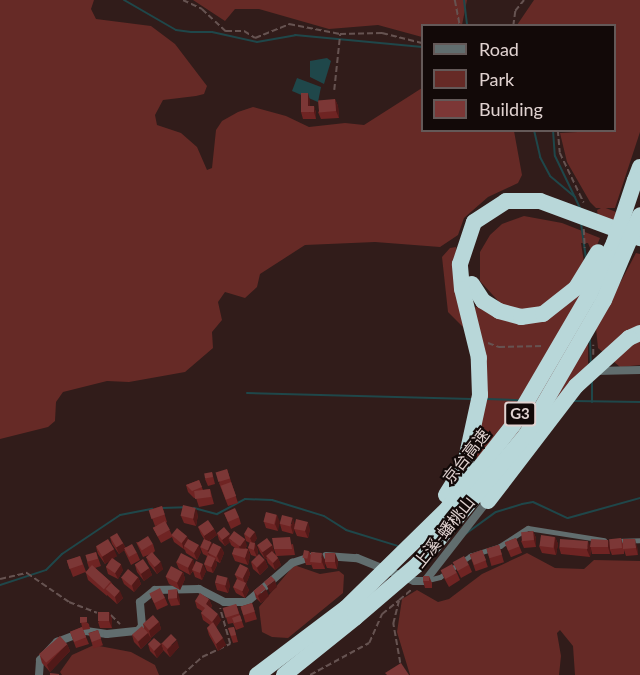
<!DOCTYPE html>
<meta charset="utf-8">
<style>
body{margin:0}
#map{position:relative;width:640px;height:675px;overflow:hidden;background:#311c1a;font-family:Lato,"Noto Sans SC",sans-serif}
div>[style]{position:absolute}
.green>*{inset:0;background:#662a26}
.water>*{inset:0;background:#1f474a}
.stream>*{height:2px;margin:-1px;padding:0 1px;transform-origin:1px;border-radius:1px;background:#1f474a}
.path>*{height:1.5px;margin-top:-0.75px;transform-origin:0;background:repeating-linear-gradient(90deg,#665351 0 6px,transparent 0 9px)}
.service>*{height:4.5px;margin:-2.25px;padding:0 2.25px;transform-origin:2.25px;border-radius:2.25px;background:#616d6e}
.minor>*{height:8px;margin:-4px;padding:0 4px;transform-origin:4px;border-radius:4px;background:#616d6e}
.motorway>*{height:16px;margin:-8px;padding:0 8px;transform-origin:8px;border-radius:8px;background:#b8d7d9}
.motorway-bridge>*{height:16px;margin:-8px;padding:0 8px;transform-origin:8px;border-radius:8px;background:#b8d7d9}
.wall>*{inset:0;background:#6f2423;transform-origin:0 0}
.shaded-wall>*{inset:0;background:#511918}
.building>*{inset:0;background:#7c3736;transform-origin:0 0}
span{translate:-50% -50%;white-space:nowrap;text-align:center;line-height:1.15;-webkit-text-stroke:4.5px #120908;paint-order:stroke}
.shield-label span{padding:2px 4px;background:#120908;border:2px solid;border-radius:4px;-webkit-text-stroke-width:0}
.shield-label{font-size:15px;color:#e0d2d0;font-weight:700}
.street-label{font-size:16px;color:#e0d2d0}
.legend{position:absolute;left:421px;top:24px;width:195px;height:108px;box-sizing:border-box;background:#120908;border:2px solid #645958;margin:0;padding:8px 10px;list-style:none;font-size:18px;color:#e0d2d0}
.legend li{display:flex;align-items:center;gap:12px;height:30px}
.legend b{width:30px;border:2px solid #645958}
</style>
<div id="map">
<div class="green">
<div style="clip-path:polygon(0 0,94px 0,91px 9px,96px 19px,151px 26px,175px 44px,207px 86px,204px 94px,196px 96px,163px 100px,155px 115px,157px 125px,181px 133px,197px 147px,207px 170px,212px 168px,216px 130px,222px 121px,238px 112px,253px 107px,286px 116px,309px 127px,345px 123px,364px 125px,422px 88px,422px 130px,514px 131px,522px 175px,518px 183px,488px 197px,464px 218px,458px 235px,440px 247px,375px 242px,305px 245px,260px 274px,257px 287px,245px 298px,225px 292px,218px 302px,222px 320px,212px 332px,213px 348px,185px 372px,129px 382px,107px 381px,63px 392px,56px 402px,55px 421px,48px 427px,0 439px)"></div>
<div style="clip-path:polygon(193px 0,467px 0,462px 25px,422px 26px,422px 37px,378px 25px,329px 29px,259px 9px,235px 9px,225px 21px)"></div>
<div style="clip-path:polygon(534px 0,640px 0,640px 132px,615px 208px,596px 208px,590px 202px,567px 162px,560px 133px,614px 130px,614px 26px,517px 25px)"></div>
<div style="clip-path:polygon(603px 207px,640px 221px,640px 233px,598px 216px,597px 210px)"></div>
<div style="clip-path:polygon(524px 216px,562px 223px,600px 238px,593px 255px,588px 243px,581px 243px,588px 288px,588px 364px,540px 423px,477px 462px,476px 358px,467px 331px,448px 312px,442px 257px,450px 248px,456px 247px,464px 310px,477px 307px,472px 291px,502px 305px,480px 281px,480px 252px,490px 235px,502px 224px)"></div>
<div style="clip-path:polygon(636px 253px,640px 254px,640px 365px,620px 367px,598px 348px,596px 328px)"></div>
<div style="clip-path:polygon(527px 553px,555px 568px,584px 569px,594px 560px,640px 561px,640px 675px,575px 675px,573px 646px,560px 630px,557px 633px,561px 656px,559px 675px,410px 675px,397px 632px,402px 599px,417px 590px,438px 602px,449px 599px,482px 574px)"></div>
<div style="clip-path:polygon(294px 565px,320px 574px,339px 571px,344px 575px,343px 593px,288px 638px,272px 637px,262px 632px,259px 607px)"></div>
<div style="clip-path:polygon(94px 645px,131px 652px,155px 665px,159px 675px,62px 675px,60px 672px,72px 655px)"></div>
</div>
<div class="water">
<div style="clip-path:polygon(327px 58px,331px 61px,324px 84px,310px 77px,310px 61px)"></div>
<div style="clip-path:polygon(297px 78px,321px 87px,318px 102px,292px 91px)"></div>
</div>
<div class="stream">
<div style="left:124px;top:0;width:60px;rotate:30deg"></div>
<div style="left:176px;top:30px;width:15px;rotate:8deg"></div>
<div style="left:191px;top:32px;width:21px"></div>
<div style="left:212px;top:32px;width:46px;rotate:12.5deg"></div>
<div style="left:257px;top:42px;width:39px;rotate:-10deg"></div>
<div style="left:295px;top:35px;width:128px;rotate:5.4deg"></div>
<div style="left:464px;top:0;width:26px;rotate:83deg"></div>
<div style="left:534px;top:130px;width:28px;rotate:77deg"></div>
<div style="left:540px;top:157px;width:21px;rotate:62deg"></div>
<div style="left:550px;top:176px;width:33px;rotate:40deg"></div>
<div style="left:553px;top:130px;width:26px;rotate:86deg"></div>
<div style="left:555px;top:156px;width:58px;rotate:64.3deg"></div>
<div style="left:581px;top:223px;width:36px;rotate:82deg"></div>
<div style="left:590px;top:339px;width:24px;rotate:88deg"></div>
<div style="left:592px;top:381px;width:21px;rotate:90deg"></div>
<div style="left:247px;top:393px;width:225px;rotate:1.5deg"></div>
<div style="left:487px;top:399px;width:33px;rotate:2deg"></div>
<div style="left:574px;top:401px;width:66px;rotate:0.9deg"></div>
<div style="left:161px;top:508px;width:24px;rotate:-2deg"></div>
<div style="left:194px;top:508px;width:24px;rotate:15deg"></div>
<div style="left:217px;top:514px;width:32px;rotate:-28deg"></div>
<div style="left:245px;top:499px;width:27px;rotate:2deg"></div>
<div style="left:272px;top:500px;width:54px;rotate:17.1deg"></div>
<div style="left:324px;top:516px;width:26px;rotate:32deg"></div>
<div style="left:346px;top:530px;width:54px;rotate:17.1deg"></div>
<div style="left:464px;top:535px;width:39px;rotate:-36deg"></div>
<div style="left:496px;top:512px;width:27px;rotate:-17deg"></div>
<div style="left:522px;top:504px;width:11px;rotate:-10deg"></div>
<div style="left:533px;top:502px;width:38px;rotate:25deg"></div>
<div style="left:568px;top:518px;width:75px;rotate:-15.5deg"></div>
<div style="left:0;top:585px;width:48px;rotate:-18.1deg"></div>
<div style="left:46px;top:570px;width:23px;rotate:-45deg"></div>
<div style="left:62px;top:554px;width:70px;rotate:-33.9deg"></div>
<div style="left:120px;top:515px;width:33px;rotate:-11deg"></div>
</div>
<div class="path">
<div style="left:183px;top:0;width:21px;rotate:25deg"></div>
<div style="left:202px;top:9px;width:33px;rotate:43deg"></div>
<div style="left:226px;top:31px;width:18px"></div>
<div style="left:244px;top:31px;width:13px;rotate:32deg"></div>
<div style="left:255px;top:38px;width:37px;rotate:-22deg"></div>
<div style="left:289px;top:24px;width:52px;rotate:11.1deg"></div>
<div style="left:455px;top:0;width:26px;rotate:79deg"></div>
<div style="left:513px;top:26px;width:15px;rotate:-82deg"></div>
<div style="left:515px;top:11px;width:14px;rotate:-51deg"></div>
<div style="left:334px;top:90px;width:56px;rotate:-83.9deg"></div>
<div style="left:340px;top:34px;width:42px;rotate:-1.4deg"></div>
<div style="left:382px;top:33px;width:41px;rotate:14deg"></div>
<div style="left:558px;top:130px;width:23px;rotate:85deg"></div>
<div style="left:560px;top:153px;width:55px;rotate:64.4deg"></div>
<div style="left:584px;top:229px;width:19px;rotate:87deg"></div>
<div style="left:488px;top:343px;width:12px;rotate:20deg"></div>
<div style="left:499px;top:347px;width:45px;rotate:-1.3deg"></div>
<div style="left:593px;top:355px;width:10px;rotate:-90deg"></div>
<div style="left:0;top:579px;width:28px;rotate:-13deg"></div>
<div style="left:27px;top:573px;width:51px;rotate:34.6deg"></div>
<div style="left:69px;top:602px;width:30px;rotate:21deg"></div>
<div style="left:111px;top:615px;width:13px;rotate:45deg"></div>
<div style="left:400px;top:663px;width:40px;rotate:-100deg"></div>
<div style="left:393px;top:624px;width:25px;rotate:-76deg"></div>
<div style="left:399px;top:600px;width:17px;rotate:-40deg"></div>
<div style="left:182px;top:675px;width:27px;rotate:-42deg"></div>
<div style="left:202px;top:657px;width:31px;rotate:-25deg"></div>
<div style="left:230px;top:644px;width:37px;rotate:-106deg"></div>
<div style="left:310px;top:675px;width:67px;rotate:-28.5deg"></div>
<div style="left:369px;top:643px;width:32px;rotate:-66deg"></div>
<div style="left:382px;top:614px;width:22px;rotate:-39deg"></div>
</div>
<div class="service">
<div style="left:616px;top:541px;width:24px;rotate:-2deg"></div>
<div style="left:428px;top:580px;width:12px;rotate:-14deg"></div>
<div style="left:440px;top:577px;width:37px;rotate:-35deg"></div>
<div style="left:470px;top:556px;width:32px;rotate:-18deg"></div>
<div style="left:500px;top:546px;width:33px;rotate:-33deg"></div>
<div style="left:528px;top:528px;width:77px;rotate:9deg"></div>
</div>
<div class="minor">
<div style="left:596px;top:371px;width:44px;rotate:-1.3deg"></div>
<div style="left:326px;top:556px;width:31px;rotate:4deg"></div>
<div style="left:357px;top:558px;width:61px;rotate:22deg"></div>
<div style="left:414px;top:581px;width:11px"></div>
<div style="left:425px;top:581px;width:103px;rotate:-52.1deg"></div>
<div style="left:39px;top:675px;width:15px;rotate:-86deg"></div>
<div style="left:40px;top:660px;width:25px;rotate:-47deg"></div>
<div style="left:57px;top:642px;width:31px;rotate:-21deg"></div>
<div style="left:86px;top:631px;width:21px;rotate:8deg"></div>
<div style="left:107px;top:634px;width:31px;rotate:-6deg"></div>
<div style="left:138px;top:631px;width:6px;rotate:-51deg"></div>
<div style="left:142px;top:626px;width:24px;rotate:-95deg"></div>
<div style="left:140px;top:602px;width:19px;rotate:-39deg"></div>
<div style="left:155px;top:590px;width:44px;rotate:-1.3deg"></div>
<div style="left:199px;top:589px;width:28px;rotate:27deg"></div>
<div style="left:224px;top:602px;width:23px"></div>
<div style="left:247px;top:602px;width:60px;rotate:-40.9deg"></div>
<div style="left:292px;top:563px;width:22px;rotate:-18deg"></div>
</div>
<div class="motorway">
<div style="left:635px;top:180px;width:14px;rotate:-69deg"></div>
<div style="left:462px;top:289px;width:25px;rotate:-95deg"></div>
<div style="left:460px;top:264px;width:44px;rotate:-71.6deg"></div>
<div style="left:474px;top:222px;width:38px;rotate:-33deg"></div>
<div style="left:506px;top:201px;width:34px"></div>
<div style="left:540px;top:201px;width:107px;rotate:20.3deg"></div>
<div style="left:629px;top:338px;width:12px;rotate:-24deg"></div>
<div style="left:257px;top:675px;width:111px;rotate:-37deg"></div>
<div style="left:284px;top:675px;width:91px;rotate:-38.8deg"></div>
</div>
<div class="motorway-bridge">
<div style="left:472px;top:284px;width:20px;rotate:57deg"></div>
<div style="left:483px;top:301px;width:19px;rotate:32deg"></div>
<div style="left:499px;top:311px;width:23px;rotate:15deg"></div>
<div style="left:521px;top:317px;width:22px;rotate:-8deg"></div>
<div style="left:543px;top:314px;width:42px;rotate:-38.2deg"></div>
<div style="left:576px;top:288px;width:42px;rotate:-58.6deg"></div>
<div style="left:446px;top:495px;width:36px;rotate:-58deg"></div>
<div style="left:465px;top:464px;width:71px;rotate:-77.7deg"></div>
<div style="left:480px;top:395px;width:37px;rotate:-92deg"></div>
<div style="left:479px;top:358px;width:71px;rotate:-103.8deg"></div>
<div style="left:488px;top:501px;width:145px;rotate:-52.6deg"></div>
<div style="left:576px;top:386px;width:72px;rotate:-42.2deg"></div>
<div style="left:346px;top:608px;width:143px;rotate:-44.4deg"></div>
<div style="left:448px;top:508px;width:105px;rotate:-51.9deg"></div>
<div style="left:513px;top:425px;width:151px;rotate:-59.7deg"></div>
<div style="left:589px;top:295px;width:58px;rotate:-64.3deg"></div>
<div style="left:614px;top:243px;width:66px;rotate:-71.6deg"></div>
<div style="left:355px;top:618px;width:83px;rotate:-40.6deg"></div>
<div style="left:418px;top:564px;width:168px;rotate:-50.1deg"></div>
<div style="left:526px;top:435px;width:156px;rotate:-60deg"></div>
<div style="left:604px;top:300px;width:92px;rotate:-67deg"></div>
</div>
<div class="wall">
<div style="clip-path:polygon(335px 99px,338px 106px,339px 118px,321px 119px,318px 112px)"></div>
<div style="clip-path:polygon(310px 100px,310px 106px,314px 106px,316px 113px,316px 119px,303px 119px,301px 112px)"></div>
<div style="clip-path:polygon(227px 469px,238px 503px,228px 506px,219px 483px)"></div>
<div style="clip-path:polygon(212px 472px,215px 484px,208px 486px,205px 479px)"></div>
<div style="clip-path:polygon(199px 480px,203px 490px,210px 489px,214px 504px,199px 507px,196px 498px,194px 498px,188px 492px,186px 485px)"></div>
<div style="clip-path:polygon(162px 506px,167px 522px,166px 523px,172px 535px,188px 539px,201px 552px,197px 560px,186px 553px,185px 550px,174px 542px,172px 537px,161px 543px,153px 528px,159px 525px,155px 526px,149px 510px)"></div>
<div style="clip-path:polygon(224px 513px,239px 517px,241px 524px,231px 529px)"></div>
<div style="clip-path:polygon(198px 515px,196px 526px,184px 523px,181px 516px)"></div>
<div style="clip-path:polygon(277px 515px,278px 531px,266px 528px,264px 522px)"></div>
<div style="clip-path:polygon(280px 524px,295px 524px,310px 529px,308px 538px,297px 536px,294px 529px,293px 534px,282px 531px)"></div>
<div style="clip-path:polygon(198px 527px,214px 529px,217px 535px,209px 541px,211px 542px,212px 545px,221px 547px,224px 553px,220px 563px,216px 561px,217px 565px,213px 573px,207px 571px,204px 564px,207px 556px,203px 554px,200px 547px,204px 539px,201px 534px)"></div>
<div style="clip-path:polygon(533px 531px,536px 538px,536px 547px,524px 548px,521px 541px)"></div>
<div style="clip-path:polygon(217px 533px,230px 536px,247px 546px,245px 548px,248px 549px,250px 556px,248px 565px,235px 561px,232px 554px,235px 548px,231px 545px,230px 542px,225px 546px,219px 540px)"></div>
<div style="clip-path:polygon(244px 534px,257px 538px,254px 543px,258px 550px,257px 557px,251px 555px,248px 548px,250px 543px,246px 541px)"></div>
<div style="clip-path:polygon(110px 537px,123px 543px,125px 547px,137px 553px,140px 560px,131px 565px,124px 550px,119px 554px,112px 544px)"></div>
<div style="clip-path:polygon(555px 537px,558px 544px,556px 555px,542px 553px,539px 546px)"></div>
<div style="left:516px;top:538px;width:16px;height:12px;rotate:68deg"></div>
<div style="clip-path:polygon(621px 538px,623px 544px,637px 546px,638px 555px,626px 556px,624px 550px,624px 554px,612px 555px,610px 550px,610px 554px,592px 554px,591px 549px,590px 557px,561px 554px,559px 547px,590px 547px,608px 540px,609px 544px)"></div>
<div style="clip-path:polygon(136px 542px,153px 544px,155px 551px,153px 553px,163px 569px,157px 574px,149px 564px,146px 557px,151px 554px,143px 557px)"></div>
<div style="clip-path:polygon(293px 544px,295px 555px,277px 556px,281px 565px,275px 570px,268px 563px,266px 558px,265px 559px,260px 552px,257px 545px,272px 545px,274px 552px,273px 552px,276px 555px,274px 549px)"></div>
<div style="left:499px;top:545px;width:18px;height:13px;rotate:74deg"></div>
<div style="clip-path:polygon(96px 547px,117px 556px,113px 558px,123px 570px,118px 579px,108px 574px,106px 567px,110px 560px,105px 564px,98px 554px)"></div>
<div style="left:482px;top:550px;width:18px;height:13px;rotate:71deg"></div>
<div style="clip-path:polygon(309px 551px,311px 555px,325px 559px,338px 560px,337px 569px,327px 568px,325px 563px,325px 569px,313px 569px,311px 564px,311px 565px,306px 565px,304px 558px)"></div>
<div style="clip-path:polygon(96px 552px,101px 566px,95px 568px,111px 582px,123px 598px,117px 604px,107px 595px,107px 596px,88px 580px,86px 573px,89px 568px,87px 562px)"></div>
<div style="left:80px;top:556px;width:17px;height:14px;rotate:69deg"></div>
<div style="clip-path:polygon(193px 559px,194px 565px,206px 571px,202px 580px,195px 577px,193px 571px,190px 575px,179px 569px,176px 562px)"></div>
<div style="clip-path:polygon(265px 560px,268px 567px,260px 575px,253px 569px,251px 562px)"></div>
<div style="clip-path:polygon(453px 562px,469px 565px,472px 572px,461px 578px)"></div>
<div style="clip-path:polygon(135px 565px,149px 568px,152px 575px,144px 581px,137px 572px)"></div>
<div style="clip-path:polygon(248px 568px,250px 574px,246px 584px,249px 590px,245px 598px,236px 593px,233px 587px,237px 579px,235px 575px)"></div>
<div style="clip-path:polygon(441px 571px,457px 573px,460px 580px,449px 587px,444px 578px)"></div>
<div style="clip-path:polygon(183px 572px,185px 579px,180px 590px,169px 584px,166px 577px)"></div>
<div style="clip-path:polygon(429px 576px,432px 583px,432px 588px,425px 588px,423px 581px)"></div>
<div style="clip-path:polygon(121px 577px,138px 577px,141px 584px,134px 592px,124px 584px)"></div>
<div style="clip-path:polygon(215px 583px,230px 585px,228px 593px,217px 590px)"></div>
<div style="clip-path:polygon(254px 591px,269px 596px,261px 603px,256px 598px)"></div>
<div style="clip-path:polygon(150px 594px,165px 598px,168px 605px,157px 610px)"></div>
<div style="clip-path:polygon(179px 596px,180px 605px,171px 606px,168px 599px)"></div>
<div style="clip-path:polygon(209px 599px,212px 606px,211px 608px,221px 620px,216px 627px,226px 645px,218px 651px,209px 635px,207px 628px,210px 625px,203px 620px,201px 613px,202px 611px,197px 608px,195px 601px)"></div>
<div style="left:252px;top:603px;width:17px;height:12px;rotate:73deg"></div>
<div style="clip-path:polygon(236px 604px,244px 627px,236px 630px,233px 623px,228px 624px,226px 617px)"></div>
<div style="clip-path:polygon(109px 612px,112px 619px,112px 628px,100px 628px,98px 622px)"></div>
<div style="clip-path:polygon(80px 617px,89px 624px,90px 629px,83px 630px,89px 644px,76px 648px,70px 632px,82px 627px)"></div>
<div style="clip-path:polygon(159px 622px,161px 629px,151px 638px,149px 636px,151px 639px,141px 649px,134px 642px,132px 635px,144px 628px,143px 624px)"></div>
<div style="clip-path:polygon(234px 627px,238px 642px,233px 643px,228px 628px)"></div>
<div style="left:98px;top:630px;width:16px;height:10px;rotate:72deg"></div>
<div style="clip-path:polygon(161px 643px,179px 647px,170px 657px,163px 650px)"></div>
<div style="clip-path:polygon(67px 644px,70px 651px,50px 672px,42px 663px,40px 656px)"></div>
<div style="clip-path:polygon(148px 644px,161px 644px,163px 651px,157px 658px,150px 651px)"></div>
</div>
<div class="shaded-wall">
<div style="clip-path:polygon(308px 93px,310px 100px,310px 113px,308px 106px)"></div>
<div style="clip-path:polygon(335px 99px,338px 106px,339px 118px,336px 111px)"></div>
<div style="clip-path:polygon(314px 106px,316px 113px,316px 119px,314px 112px)"></div>
<div style="clip-path:polygon(196px 508px,198px 515px,196px 526px,193px 519px)"></div>
<div style="clip-path:polygon(277px 515px,280px 522px,278px 531px,275px 524px)"></div>
<div style="clip-path:polygon(293px 518px,295px 525px,293px 534px,291px 527px)"></div>
<div style="clip-path:polygon(308px 522px,310px 529px,308px 538px,305px 531px)"></div>
<div style="clip-path:polygon(214px 529px,217px 535px,206px 543px,204px 536px)"></div>
<div style="clip-path:polygon(533px 531px,536px 538px,536px 547px,534px 540px)"></div>
<div style="clip-path:polygon(255px 532px,257px 538px,253px 545px,250px 538px)"></div>
<div style="clip-path:polygon(230px 534px,232px 541px,228px 538px,230px 542px,225px 546px,222px 540px)"></div>
<div style="clip-path:polygon(187px 536px,190px 543px,184px 546px,184px 550px,182px 543px)"></div>
<div style="clip-path:polygon(555px 537px,558px 544px,556px 555px,554px 548px)"></div>
<div style="clip-path:polygon(245px 539px,247px 546px,241px 553px,239px 546px)"></div>
<div style="clip-path:polygon(635px 539px,637px 546px,638px 555px,636px 548px)"></div>
<div style="clip-path:polygon(608px 540px,611px 547px,610px 548px,610px 554px,608px 547px)"></div>
<div style="clip-path:polygon(588px 541px,591px 548px,590px 557px,587px 550px)"></div>
<div style="clip-path:polygon(211px 542px,213px 549px,209px 553px,210px 557px,207px 550px)"></div>
<div style="clip-path:polygon(123px 543px,126px 549px,119px 554px,116px 547px)"></div>
<div style="clip-path:polygon(255px 543px,258px 550px,257px 557px,254px 550px)"></div>
<div style="clip-path:polygon(199px 545px,201px 552px,197px 560px,194px 553px)"></div>
<div style="clip-path:polygon(272px 545px,274px 552px,265px 559px,262px 552px)"></div>
<div style="clip-path:polygon(221px 547px,224px 553px,220px 563px,217px 556px)"></div>
<div style="clip-path:polygon(114px 549px,117px 556px,105px 564px,102px 557px)"></div>
<div style="clip-path:polygon(248px 549px,250px 556px,248px 565px,245px 558px)"></div>
<div style="clip-path:polygon(322px 553px,325px 560px,325px 569px,322px 562px)"></div>
<div style="clip-path:polygon(335px 553px,338px 560px,337px 569px,335px 562px)"></div>
<div style="clip-path:polygon(215px 558px,217px 565px,213px 573px,211px 567px)"></div>
<div style="clip-path:polygon(278px 558px,281px 565px,275px 570px,273px 563px)"></div>
<div style="clip-path:polygon(193px 559px,195px 566px,190px 575px,188px 568px)"></div>
<div style="clip-path:polygon(265px 560px,268px 567px,260px 575px,257px 568px)"></div>
<div style="clip-path:polygon(161px 562px,163px 569px,157px 574px,154px 567px)"></div>
<div style="clip-path:polygon(121px 564px,123px 570px,118px 579px,115px 573px)"></div>
<div style="clip-path:polygon(203px 564px,206px 571px,202px 580px,200px 573px)"></div>
<div style="clip-path:polygon(149px 568px,152px 575px,144px 581px,141px 574px)"></div>
<div style="clip-path:polygon(248px 568px,250px 574px,246px 584px,249px 590px,245px 598px,242px 591px,245px 584px,243px 578px)"></div>
<div style="clip-path:polygon(183px 572px,185px 579px,180px 590px,177px 583px)"></div>
<div style="clip-path:polygon(138px 577px,141px 584px,134px 592px,132px 585px)"></div>
<div style="clip-path:polygon(228px 578px,230px 585px,228px 593px,225px 586px)"></div>
<div style="clip-path:polygon(275px 580px,277px 587px,270px 593px,267px 586px)"></div>
<div style="clip-path:polygon(177px 589px,179px 596px,180px 605px,177px 598px)"></div>
<div style="clip-path:polygon(266px 589px,269px 596px,261px 603px,258px 596px)"></div>
<div style="clip-path:polygon(120px 591px,123px 598px,117px 604px,115px 597px)"></div>
<div style="clip-path:polygon(209px 599px,212px 606px,208px 611px,206px 604px)"></div>
<div style="clip-path:polygon(109px 612px,112px 619px,112px 628px,109px 621px)"></div>
<div style="clip-path:polygon(218px 614px,221px 620px,215px 629px,212px 622px)"></div>
<div style="clip-path:polygon(159px 622px,161px 629px,151px 638px,149px 631px)"></div>
<div style="clip-path:polygon(148px 633px,151px 639px,141px 649px,138px 642px)"></div>
<div style="clip-path:polygon(223px 638px,226px 645px,218px 651px,216px 644px)"></div>
<div style="clip-path:polygon(177px 640px,179px 647px,170px 657px,167px 650px)"></div>
<div style="clip-path:polygon(67px 644px,70px 651px,50px 672px,47px 665px)"></div>
<div style="clip-path:polygon(161px 644px,163px 651px,157px 658px,154px 651px)"></div>
</div>
<div class="building">
<div style="clip-path:polygon(301px 93px,308px 93px,308px 106px,314px 106px,314px 112px,301px 112px)"></div>
<div style="left:335px;top:99px;width:12px;height:17px;rotate:85deg"></div>
<div style="left:227px;top:469px;width:10px;height:12px;rotate:73deg"></div>
<div style="left:212px;top:472px;width:5px;height:8px;rotate:79deg"></div>
<div style="clip-path:polygon(199px 480px,202px 487px,192px 491px,186px 485px)"></div>
<div style="left:231px;top:482px;width:15px;height:11px;rotate:70deg"></div>
<div style="left:210px;top:489px;width:8px;height:16px;rotate:83deg"></div>
<div style="left:183px;top:505px;width:13px;height:11px;rotate:13deg"></div>
<div style="left:162px;top:506px;width:9px;height:14px;rotate:72deg"></div>
<div style="left:235px;top:508px;width:10px;height:12px;rotate:66deg"></div>
<div style="left:266px;top:512px;width:11px;height:10px;rotate:15deg"></div>
<div style="left:282px;top:515px;width:11px;height:9px;rotate:15deg"></div>
<div style="clip-path:polygon(296px 519px,308px 522px,305px 531px,294px 529px)"></div>
<div style="left:208px;top:520px;width:11px;height:12px;rotate:56deg"></div>
<div style="left:165px;top:521px;width:10px;height:14px;rotate:61deg"></div>
<div style="clip-path:polygon(224px 527px,230px 534px,222px 540px,217px 533px)"></div>
<div style="clip-path:polygon(248px 527px,255px 532px,250px 538px,244px 534px)"></div>
<div style="left:177px;top:528px;width:13px;height:9px;rotate:39deg"></div>
<div style="left:234px;top:531px;width:14px;height:9px;rotate:36deg"></div>
<div style="left:533px;top:531px;width:9px;height:12px;rotate:84deg"></div>
<div style="left:117px;top:533px;width:12px;height:8px;rotate:59deg"></div>
<div style="left:541px;top:535px;width:14px;height:11px;rotate:8deg"></div>
<div style="left:148px;top:536px;width:9px;height:13px;rotate:58deg"></div>
<div style="clip-path:polygon(290px 537px,292px 549px,274px 549px,272px 538px)"></div>
<div style="left:267px;top:538px;width:9px;height:12px;rotate:54deg"></div>
<div style="left:516px;top:538px;width:9px;height:12px;rotate:69deg"></div>
<div style="left:621px;top:538px;width:10px;height:12px;rotate:84deg"></div>
<div style="left:108px;top:539px;width:12px;height:14px;rotate:59deg"></div>
<div style="clip-path:polygon(188px 539px,199px 545px,194px 553px,184px 546px)"></div>
<div style="left:204px;top:539px;width:8px;height:9px;rotate:23deg"></div>
<div style="left:560px;top:539px;width:28px;height:8px;rotate:4deg"></div>
<div style="clip-path:polygon(591px 539px,608px 540px,608px 547px,590px 547px)"></div>
<div style="clip-path:polygon(623px 539px,635px 539px,636px 548px,623px 549px)"></div>
<div style="clip-path:polygon(250px 542px,255px 543px,254px 550px,248px 548px)"></div>
<div style="left:213px;top:543px;width:9px;height:11px;rotate:27deg"></div>
<div style="left:132px;top:544px;width:10px;height:9px;rotate:61deg"></div>
<div style="left:499px;top:545px;width:10px;height:13px;rotate:73deg"></div>
<div style="clip-path:polygon(234px 548px,248px 549px,245px 558px,232px 554px)"></div>
<div style="left:304px;top:550px;width:5px;height:8px;rotate:11deg"></div>
<div style="left:482px;top:550px;width:11px;height:13px;rotate:68deg"></div>
<div style="clip-path:polygon(272px 551px,278px 558px,273px 563px,266px 556px)"></div>
<div style="left:96px;top:552px;width:7px;height:11px;rotate:74deg"></div>
<div style="left:152px;top:552px;width:13px;height:8px;rotate:48deg"></div>
<div style="left:311px;top:552px;width:11px;height:10px;rotate:5deg"></div>
<div style="left:181px;top:553px;width:13px;height:10px;rotate:27deg"></div>
<div style="left:325px;top:553px;width:10px;height:9px"></div>
<div style="left:259px;top:554px;width:8px;height:11px;rotate:45deg"></div>
<div style="left:208px;top:555px;width:8px;height:10px;rotate:23deg"></div>
<div style="left:80px;top:556px;width:9px;height:14px;rotate:72deg"></div>
<div style="left:464px;top:556px;width:10px;height:13px;rotate:61deg"></div>
<div style="left:112px;top:558px;width:11px;height:11px;rotate:34deg"></div>
<div style="left:143px;top:559px;width:11px;height:10px;rotate:56deg"></div>
<div style="clip-path:polygon(196px 561px,203px 564px,200px 573px,192px 570px)"></div>
<div style="left:240px;top:564px;width:9px;height:12px;rotate:27deg"></div>
<div style="left:452px;top:564px;width:10px;height:13px;rotate:61deg"></div>
<div style="left:92px;top:565px;width:25px;height:10px;rotate:42deg"></div>
<div style="left:171px;top:566px;width:13px;height:12px;rotate:27deg"></div>
<div style="left:128px;top:569px;width:13px;height:11px;rotate:39deg"></div>
<div style="left:217px;top:575px;width:11px;height:8px;rotate:15deg"></div>
<div style="clip-path:polygon(271px 576px,275px 580px,267px 586px,264px 582px)"></div>
<div style="left:423px;top:576px;width:6px;height:5px"></div>
<div style="left:237px;top:579px;width:10px;height:9px;rotate:24deg"></div>
<div style="left:111px;top:583px;width:12px;height:8px;rotate:42deg"></div>
<div style="left:262px;top:584px;width:6px;height:11px;rotate:51deg"></div>
<div style="left:160px;top:588px;width:11px;height:12px;rotate:63deg"></div>
<div style="clip-path:polygon(177px 589px,177px 598px,168px 599px,168px 590px)"></div>
<div style="clip-path:polygon(200px 593px,209px 599px,206px 604px,218px 614px,212px 622px,201px 613px,205px 608px,195px 601px)"></div>
<div style="left:252px;top:603px;width:9px;height:12px;rotate:72deg"></div>
<div style="left:236px;top:604px;width:10px;height:14px;rotate:73deg"></div>
<div style="left:109px;top:612px;width:9px;height:11px;rotate:90deg"></div>
<div style="left:153px;top:615px;width:9px;height:13px;rotate:49deg"></div>
<div style="clip-path:polygon(240px 615px,242px 621px,234px 623px,232px 618px)"></div>
<div style="clip-path:polygon(80px 617px,87px 617px,87px 622px,80px 623px)"></div>
<div style="clip-path:polygon(213px 622px,223px 638px,216px 644px,207px 628px)"></div>
<div style="left:142px;top:626px;width:9px;height:13px;rotate:49deg"></div>
<div style="left:82px;top:627px;width:11px;height:13px;rotate:68deg"></div>
<div style="clip-path:polygon(234px 627px,236px 635px,231px 636px,228px 628px)"></div>
<div style="left:98px;top:630px;width:9px;height:10px;rotate:69deg"></div>
<div style="left:171px;top:634px;width:8px;height:13px;rotate:45deg"></div>
<div style="left:60px;top:636px;width:11px;height:28px;rotate:49deg"></div>
<div style="clip-path:polygon(154px 638px,161px 644px,154px 651px,148px 644px)"></div>
<div style="clip-path:polygon(401px 663px,409px 675px,387px 675px,385px 673px)"></div>
<div style="clip-path:polygon(50px 673px,59px 674px,59px 675px,50px 675px)"></div>
</div>
<div class="shield-label">
<span style="left:520px;top:414px">G3</span>
</div>
<div class="street-label">
<span style="left:466px;top:456px;rotate:-52deg">京台高速</span>
<span style="left:444px;top:532px;rotate:-51deg">上溪-蟠桃山</span>
</div>
<ul class="legend">
<li><b style="height:8px;background:#616d6e"></b>Road</li>
<li><b style="height:16px;background:#662a26"></b>Park</li>
<li><b style="height:16px;background:#7c3736"></b>Building</li>
</ul>
</div>
